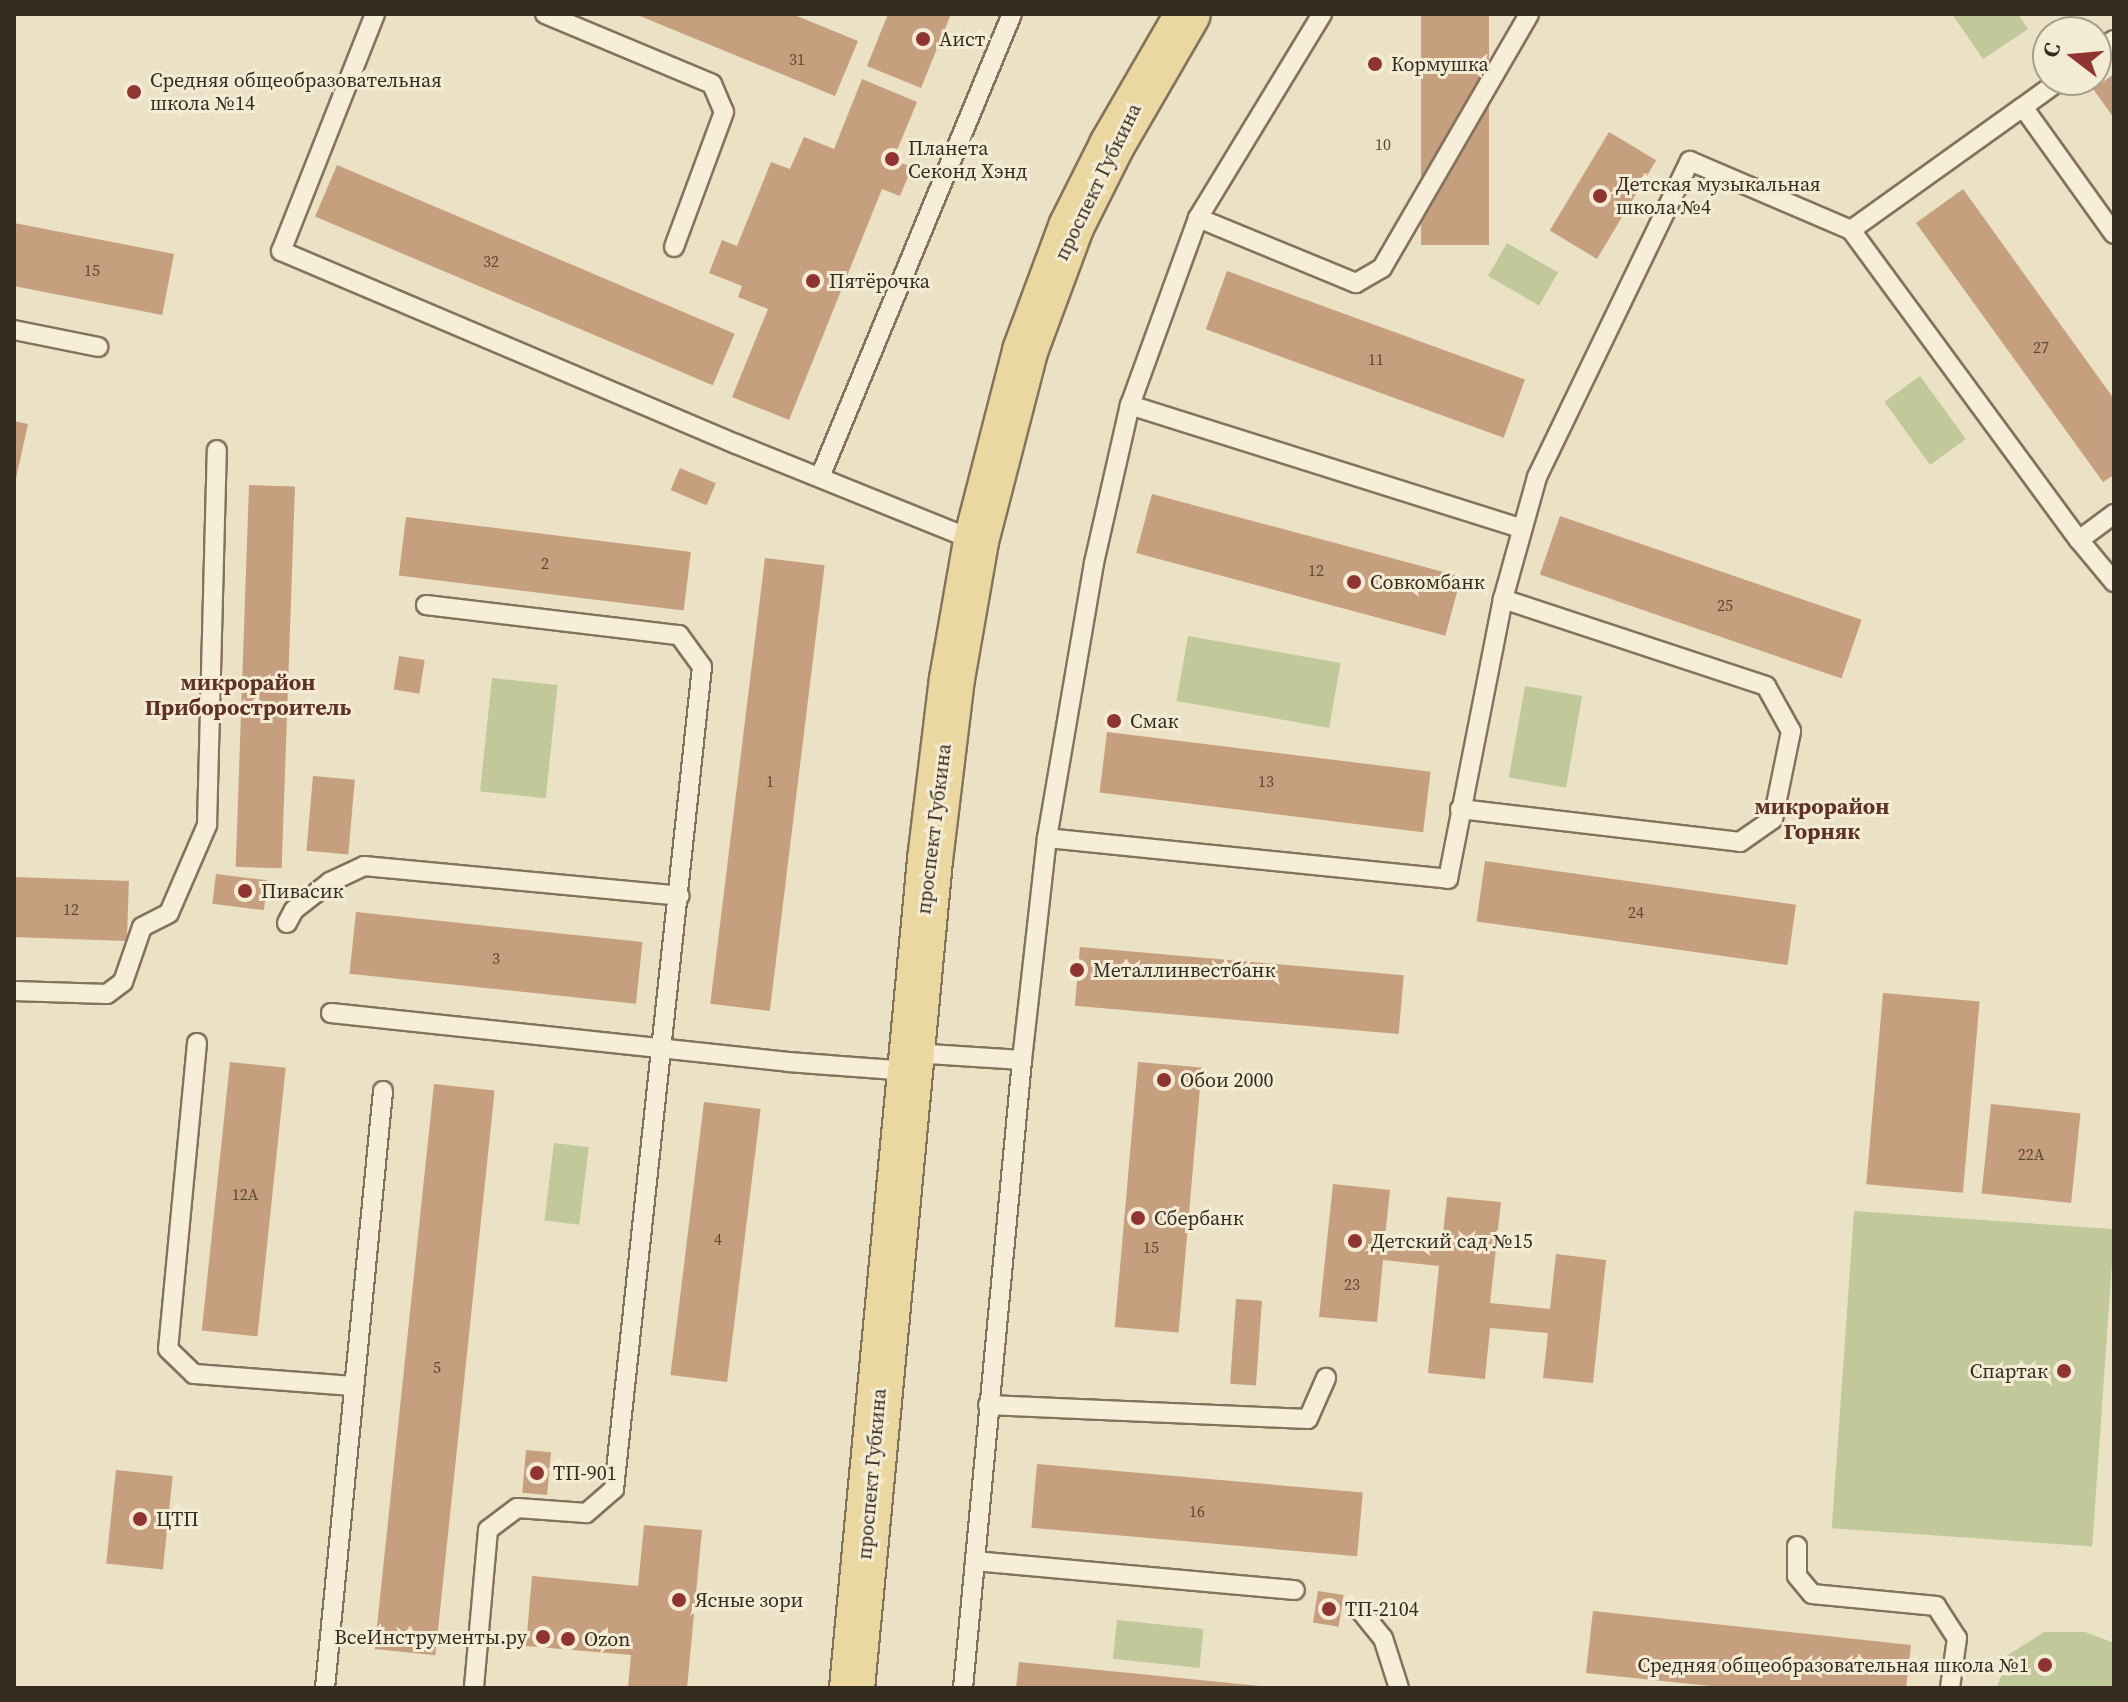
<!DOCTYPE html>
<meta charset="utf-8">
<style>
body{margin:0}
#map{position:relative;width:2128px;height:1702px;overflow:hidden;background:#ebe1c5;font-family:"Source Serif 4",serif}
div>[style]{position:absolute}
.green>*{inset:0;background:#c1c89a;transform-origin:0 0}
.building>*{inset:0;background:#c69f7e;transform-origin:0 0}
.roads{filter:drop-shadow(2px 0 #84735c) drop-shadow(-2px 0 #84735c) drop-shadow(0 2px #84735c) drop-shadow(0 -2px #84735c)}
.lane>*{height:18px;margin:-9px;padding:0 9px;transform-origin:9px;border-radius:9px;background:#f6eed8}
.primary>*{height:44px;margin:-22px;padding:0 22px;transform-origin:22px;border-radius:22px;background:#ebd7a0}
.dots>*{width:22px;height:22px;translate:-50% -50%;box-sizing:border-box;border:4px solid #f3ebd4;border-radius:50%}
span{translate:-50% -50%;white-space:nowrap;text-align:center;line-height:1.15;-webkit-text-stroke:6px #f3ebd4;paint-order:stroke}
.number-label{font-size:16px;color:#5a4837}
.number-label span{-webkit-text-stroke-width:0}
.poi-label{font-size:20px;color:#362b1f}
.left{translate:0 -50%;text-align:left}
.right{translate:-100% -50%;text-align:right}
.street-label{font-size:20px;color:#362b1f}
.neighbourhood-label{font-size:22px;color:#5f3122;font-weight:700}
.frame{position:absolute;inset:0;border:16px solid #362b1f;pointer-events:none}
.north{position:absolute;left:2032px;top:16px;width:80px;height:80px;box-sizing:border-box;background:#f3ebd4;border:2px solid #a79e8c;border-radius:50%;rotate:286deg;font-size:22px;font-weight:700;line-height:32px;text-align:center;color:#362b1f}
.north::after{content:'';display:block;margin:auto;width:28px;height:36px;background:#8f3431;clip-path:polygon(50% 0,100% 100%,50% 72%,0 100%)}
</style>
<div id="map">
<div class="green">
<div style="clip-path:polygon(1952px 14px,2018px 14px,2028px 29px,1983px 59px)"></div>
<div style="left:1507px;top:243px;width:59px;height:38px;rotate:30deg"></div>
<div style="left:1920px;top:376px;width:78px;height:44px;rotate:54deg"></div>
<div style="left:1188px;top:636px;width:155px;height:66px;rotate:10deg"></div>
<div style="left:492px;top:678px;width:66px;height:114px;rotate:6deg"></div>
<div style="left:1525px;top:686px;width:58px;height:93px;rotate:10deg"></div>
<div style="left:554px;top:1143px;width:35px;height:78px;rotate:7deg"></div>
<div style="left:1854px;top:1211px;width:261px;height:318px;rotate:4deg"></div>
<div style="left:1117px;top:1620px;width:87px;height:39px;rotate:6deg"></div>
<div style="clip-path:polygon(2044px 1632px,2085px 1632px,2114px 1643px,2114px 1688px,1997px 1688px,2008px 1655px)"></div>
</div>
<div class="building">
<div style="clip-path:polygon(635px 14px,792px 14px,858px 41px,835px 96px)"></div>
<div style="clip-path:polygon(888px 14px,951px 14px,921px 88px,867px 66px)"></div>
<div style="left:1421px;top:14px;width:68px;height:231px"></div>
<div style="clip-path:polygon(2114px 74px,2114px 118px,2093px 89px)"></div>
<div style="clip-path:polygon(862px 79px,917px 102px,893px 160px,912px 167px,900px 196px,882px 189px,789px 420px,732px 397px,768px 309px,738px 297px,742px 286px,709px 273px,722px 240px,737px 246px,771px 162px,790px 169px,804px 137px,834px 149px)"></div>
<div style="left:1609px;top:132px;width:55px;height:115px;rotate:31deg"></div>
<div style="left:337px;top:165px;width:432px;height:56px;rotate:23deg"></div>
<div style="clip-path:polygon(1963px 189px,2114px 399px,2114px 475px,2103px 482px,1916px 223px)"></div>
<div style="left:14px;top:223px;width:163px;height:62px;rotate:11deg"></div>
<div style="left:1227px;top:271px;width:317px;height:62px;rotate:20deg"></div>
<div style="clip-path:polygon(14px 421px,28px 424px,15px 483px,14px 483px)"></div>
<div style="left:680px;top:468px;width:39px;height:24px;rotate:23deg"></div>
<div style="left:249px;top:485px;width:46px;height:382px;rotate:2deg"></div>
<div style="left:1152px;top:494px;width:320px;height:61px;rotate:15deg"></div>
<div style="left:1560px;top:516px;width:319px;height:62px;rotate:19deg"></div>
<div style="left:406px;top:517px;width:287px;height:59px;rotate:7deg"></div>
<div style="left:765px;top:558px;width:60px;height:449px;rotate:7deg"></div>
<div style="left:399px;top:656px;width:26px;height:34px;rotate:9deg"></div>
<div style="left:1107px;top:732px;width:326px;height:61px;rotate:7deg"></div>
<div style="left:313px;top:776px;width:42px;height:75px;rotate:5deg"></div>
<div style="left:1485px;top:861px;width:314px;height:61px;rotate:8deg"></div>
<div style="left:216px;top:874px;width:52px;height:30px;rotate:7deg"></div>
<div style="left:14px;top:877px;width:115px;height:60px;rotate:2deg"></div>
<div style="left:356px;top:912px;width:288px;height:62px;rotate:6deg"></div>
<div style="left:1080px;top:947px;width:325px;height:59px;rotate:5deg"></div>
<div style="left:1883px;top:993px;width:97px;height:192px;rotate:5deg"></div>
<div style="left:230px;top:1062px;width:56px;height:270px;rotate:6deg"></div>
<div style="left:1138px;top:1062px;width:64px;height:266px;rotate:5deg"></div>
<div style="left:434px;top:1084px;width:61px;height:568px;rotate:6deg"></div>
<div style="left:704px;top:1102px;width:57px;height:275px;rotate:7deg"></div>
<div style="left:1991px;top:1104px;width:90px;height:90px;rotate:6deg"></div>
<div style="clip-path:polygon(1333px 1184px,1390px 1190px,1385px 1237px,1442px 1243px,1447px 1197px,1501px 1202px,1490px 1303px,1550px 1309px,1556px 1254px,1606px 1260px,1593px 1383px,1543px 1378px,1548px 1333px,1490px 1328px,1485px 1379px,1428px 1373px,1439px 1266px,1383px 1260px,1377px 1322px,1319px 1317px)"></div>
<div style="left:1236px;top:1299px;width:26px;height:85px;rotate:4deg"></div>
<div style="left:526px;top:1450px;width:25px;height:43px;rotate:5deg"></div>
<div style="left:1037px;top:1464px;width:327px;height:64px;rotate:5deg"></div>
<div style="left:116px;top:1470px;width:57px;height:94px;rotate:6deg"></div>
<div style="clip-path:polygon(644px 1525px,702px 1530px,687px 1688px,628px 1688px,631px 1655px,526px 1646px,532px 1576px,638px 1586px)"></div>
<div style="left:1318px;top:1591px;width:26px;height:32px;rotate:9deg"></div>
<div style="clip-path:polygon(1593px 1611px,1911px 1645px,1906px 1688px,1729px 1688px,1586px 1673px)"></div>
<div style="clip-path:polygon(1019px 1662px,1260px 1686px,1259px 1688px,1016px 1688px)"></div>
</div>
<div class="roads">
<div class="lane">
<div style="left:375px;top:14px;width:255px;rotate:111.6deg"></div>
<div style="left:281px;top:251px;width:494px;rotate:23deg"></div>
<div style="left:736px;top:444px;width:259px;rotate:22deg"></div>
<div style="left:545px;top:14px;width:181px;rotate:22.7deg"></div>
<div style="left:712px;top:84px;width:30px;rotate:67deg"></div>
<div style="left:724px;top:112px;width:144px;rotate:110.3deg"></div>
<div style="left:2096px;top:53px;width:22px;rotate:-36deg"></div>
<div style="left:2023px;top:107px;width:46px;rotate:-36.1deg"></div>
<div style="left:1198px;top:218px;width:171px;rotate:22.4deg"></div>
<div style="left:1356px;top:283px;width:30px;rotate:-30deg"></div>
<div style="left:1382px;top:268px;width:293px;rotate:-59.9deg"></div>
<div style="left:1851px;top:230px;width:211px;rotate:-35.6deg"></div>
<div style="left:2023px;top:107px;width:156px;rotate:54.4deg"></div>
<div style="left:14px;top:330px;width:86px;rotate:11.4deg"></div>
<div style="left:1130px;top:405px;width:410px;rotate:17.5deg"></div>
<div style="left:820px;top:477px;width:501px;rotate:-67.48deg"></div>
<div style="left:2079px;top:540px;width:55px;rotate:50.2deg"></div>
<div style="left:426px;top:605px;width:255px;rotate:6.8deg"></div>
<div style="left:679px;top:635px;width:39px;rotate:54deg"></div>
<div style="left:702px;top:667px;width:827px;rotate:96.11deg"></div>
<div style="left:614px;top:1489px;width:37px;rotate:139deg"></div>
<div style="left:586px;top:1513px;width:69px;rotate:-175.9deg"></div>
<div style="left:517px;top:1508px;width:36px;rotate:143deg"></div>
<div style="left:488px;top:1530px;width:159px;rotate:95.1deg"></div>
<div style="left:1460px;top:809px;width:282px;rotate:6.7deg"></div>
<div style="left:1740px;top:842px;width:40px;rotate:-34.9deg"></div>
<div style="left:1773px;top:819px;width:90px;rotate:-78.4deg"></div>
<div style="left:1791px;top:731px;width:51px;rotate:-119.1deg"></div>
<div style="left:1766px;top:686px;width:277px;rotate:-161.7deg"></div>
<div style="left:1047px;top:838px;width:403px;rotate:5.8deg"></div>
<div style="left:1448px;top:879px;width:285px;rotate:-78.9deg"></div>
<div style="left:1503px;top:599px;width:127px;rotate:-74.4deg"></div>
<div style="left:1537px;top:477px;width:351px;rotate:-64.2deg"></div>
<div style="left:1690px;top:161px;width:175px;rotate:23.2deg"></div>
<div style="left:1851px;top:230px;width:385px;rotate:53.7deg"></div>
<div style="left:2079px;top:540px;width:44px;rotate:-36.6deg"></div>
<div style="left:287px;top:923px;width:15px;rotate:-62deg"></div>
<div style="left:294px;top:910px;width:46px;rotate:-37.9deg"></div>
<div style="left:330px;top:882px;width:38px;rotate:-25deg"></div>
<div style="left:364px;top:866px;width:317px;rotate:5.4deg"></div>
<div style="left:14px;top:991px;width:93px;rotate:1.8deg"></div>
<div style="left:107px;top:994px;width:20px;rotate:-37deg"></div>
<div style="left:123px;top:982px;width:58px;rotate:-70.9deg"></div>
<div style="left:142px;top:927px;width:30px;rotate:-27deg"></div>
<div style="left:169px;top:913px;width:96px;rotate:-66.6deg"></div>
<div style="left:207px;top:825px;width:375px;rotate:-88.5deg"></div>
<div style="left:331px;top:1013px;width:460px;rotate:6.1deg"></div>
<div style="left:788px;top:1062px;width:121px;rotate:4.3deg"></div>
<div style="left:197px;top:1043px;width:307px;rotate:95.4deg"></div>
<div style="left:168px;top:1349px;width:36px;rotate:44deg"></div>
<div style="left:194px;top:1374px;width:160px;rotate:4.3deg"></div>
<div style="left:913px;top:1053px;width:109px;rotate:3.7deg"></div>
<div style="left:988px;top:1405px;width:320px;rotate:2.5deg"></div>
<div style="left:1308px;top:1419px;width:45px;rotate:-66.3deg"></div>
<div style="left:1797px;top:1546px;width:30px;rotate:90deg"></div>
<div style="left:1797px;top:1576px;width:23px;rotate:50deg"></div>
<div style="left:1812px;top:1594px;width:125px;rotate:5.5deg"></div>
<div style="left:1936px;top:1606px;width:38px;rotate:57deg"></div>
<div style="left:1957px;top:1638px;width:50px;rotate:98deg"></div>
<div style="left:975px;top:1561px;width:321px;rotate:5.2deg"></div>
<div style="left:1360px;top:1610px;width:36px;rotate:51deg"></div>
<div style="left:1383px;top:1638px;width:52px;rotate:72.3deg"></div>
<div style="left:325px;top:1688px;width:600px;rotate:-84.45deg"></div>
<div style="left:963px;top:1688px;width:631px;rotate:-84.63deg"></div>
<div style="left:1022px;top:1060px;width:223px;rotate:-83.6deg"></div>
<div style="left:1047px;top:838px;width:279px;rotate:-80.3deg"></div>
<div style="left:1094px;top:563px;width:162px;rotate:-77.2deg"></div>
<div style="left:1130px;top:405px;width:199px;rotate:-70deg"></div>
<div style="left:1198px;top:218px;width:239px;rotate:-58.7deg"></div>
</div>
<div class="primary">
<div style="left:852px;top:1688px;width:832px;rotate:-84.62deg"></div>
<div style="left:930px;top:860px;width:182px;rotate:-83.1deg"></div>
<div style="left:952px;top:679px;width:140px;rotate:-80.1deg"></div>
<div style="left:976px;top:541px;width:196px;rotate:-75.5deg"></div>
<div style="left:1025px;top:351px;width:132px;rotate:-69.6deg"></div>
<div style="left:1071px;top:227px;width:92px;rotate:-63.4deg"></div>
<div style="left:1112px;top:145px;width:151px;rotate:-59.9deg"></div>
</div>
</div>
<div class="dots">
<div style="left:923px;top:39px;background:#8f3431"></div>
<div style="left:1375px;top:64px;background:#8f3431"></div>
<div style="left:134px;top:92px;background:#8f3431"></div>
<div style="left:892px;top:159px;background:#8f3431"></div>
<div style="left:1600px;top:196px;background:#8f3431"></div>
<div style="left:813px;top:281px;background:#8f3431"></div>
<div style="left:1354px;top:582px;background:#8f3431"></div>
<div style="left:1114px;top:721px;background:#8f3431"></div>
<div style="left:245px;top:891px;background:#8f3431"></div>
<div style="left:1077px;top:970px;background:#8f3431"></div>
<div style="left:1164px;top:1080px;background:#8f3431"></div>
<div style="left:1138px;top:1218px;background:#8f3431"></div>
<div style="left:1355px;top:1241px;background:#8f3431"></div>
<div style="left:2064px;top:1371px;background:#8f3431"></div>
<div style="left:537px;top:1473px;background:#8f3431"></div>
<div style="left:140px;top:1519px;background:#8f3431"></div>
<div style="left:679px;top:1600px;background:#8f3431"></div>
<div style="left:1329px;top:1609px;background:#8f3431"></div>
<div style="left:543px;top:1637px;background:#8f3431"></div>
<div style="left:568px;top:1639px;background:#8f3431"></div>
<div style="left:2045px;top:1665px;background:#8f3431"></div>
</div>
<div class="number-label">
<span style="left:797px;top:59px">31</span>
<span style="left:1383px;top:144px">10</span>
<span style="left:491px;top:261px">32</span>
<span style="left:92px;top:270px">15</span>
<span style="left:2041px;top:347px">27</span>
<span style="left:1376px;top:359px">11</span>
<span style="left:545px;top:563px">2</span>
<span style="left:1316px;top:570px">12</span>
<span style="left:1725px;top:605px">25</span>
<span style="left:770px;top:781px">1</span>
<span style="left:1266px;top:781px">13</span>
<span style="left:71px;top:909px">12</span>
<span style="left:1636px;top:912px">24</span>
<span style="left:496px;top:958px">3</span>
<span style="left:2031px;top:1154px">22А</span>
<span style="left:245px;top:1194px">12А</span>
<span style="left:718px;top:1239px">4</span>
<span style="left:1151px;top:1247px">15</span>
<span style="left:1352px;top:1284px">23</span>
<span style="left:437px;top:1367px">5</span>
<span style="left:1197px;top:1511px">16</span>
</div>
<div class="poi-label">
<span class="left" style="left:939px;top:39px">Аист</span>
<span class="left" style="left:1391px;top:64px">Кормушка</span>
<span class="left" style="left:150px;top:92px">Средняя общеобразовательная<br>школа №14</span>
<span class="left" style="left:908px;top:160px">Планета<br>Секонд Хэнд</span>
<span class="left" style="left:1616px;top:196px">Детская музыкальная<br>школа №4</span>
<span class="left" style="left:829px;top:281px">Пятёрочка</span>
<span class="left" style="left:1370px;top:582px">Совкомбанк</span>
<span class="left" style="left:1130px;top:721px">Смак</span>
<span class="left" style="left:261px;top:891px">Пивасик</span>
<span class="left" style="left:1093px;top:970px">Металлинвестбанк</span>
<span class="left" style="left:1180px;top:1080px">Обои 2000</span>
<span class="left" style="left:1154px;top:1218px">Сбербанк</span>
<span class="left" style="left:1371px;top:1241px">Детский сад №15</span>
<span class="right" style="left:2048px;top:1371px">Спартак</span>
<span class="left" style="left:553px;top:1473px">ТП-901</span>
<span class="left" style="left:156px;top:1519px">ЦТП</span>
<span class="left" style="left:695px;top:1600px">Ясные зори</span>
<span class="left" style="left:1345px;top:1609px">ТП-2104</span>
<span class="right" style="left:527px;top:1637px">ВсеИнструменты.ру</span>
<span class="left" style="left:584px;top:1639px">Ozon</span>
<span class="right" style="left:2029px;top:1665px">Средняя общеобразовательная школа №1</span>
</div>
<div class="street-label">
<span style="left:1098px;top:182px;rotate:-64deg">проспект Губкина</span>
<span style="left:934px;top:829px;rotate:-83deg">проспект Губкина</span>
<span style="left:872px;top:1474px;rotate:-85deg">проспект Губкина</span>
</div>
<div class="neighbourhood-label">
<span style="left:248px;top:695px">микрорайон<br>Приборостроитель</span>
<span style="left:1822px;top:819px">микрорайон<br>Горняк</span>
</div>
<div class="frame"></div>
<div class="north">С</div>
</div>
